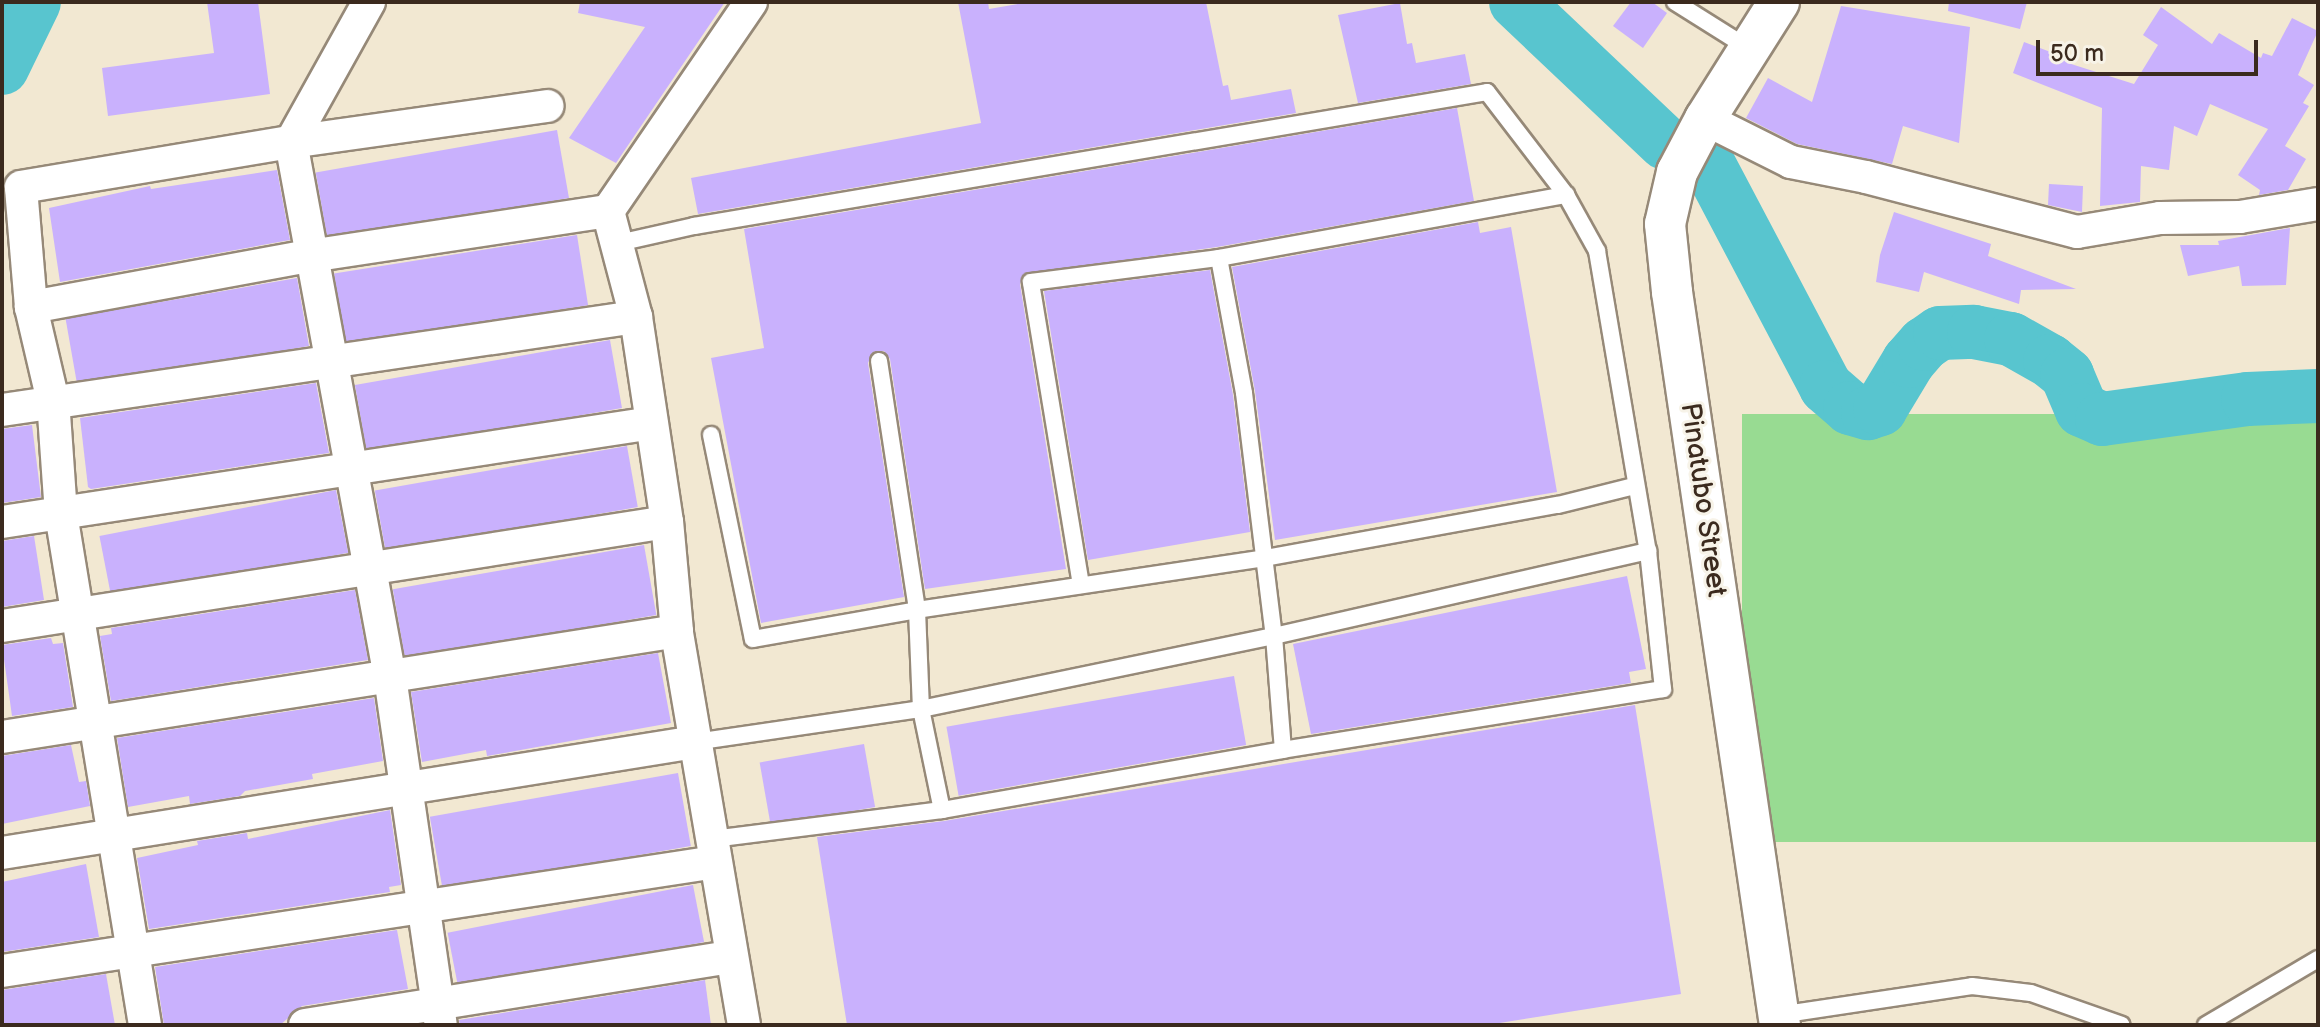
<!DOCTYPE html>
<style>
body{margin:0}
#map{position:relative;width:2320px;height:1027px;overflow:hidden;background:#f2e8d2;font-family:"Balsamiq Sans",sans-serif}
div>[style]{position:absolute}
.green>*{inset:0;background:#98db92;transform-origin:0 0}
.river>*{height:54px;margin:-27px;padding:0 27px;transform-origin:27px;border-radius:27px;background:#58c5cf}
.building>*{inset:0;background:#c9b1fd;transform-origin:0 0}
.roads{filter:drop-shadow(2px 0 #968978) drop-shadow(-2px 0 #968978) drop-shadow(0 2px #968978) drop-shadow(0 -2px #968978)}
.service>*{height:16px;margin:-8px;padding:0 8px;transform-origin:8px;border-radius:8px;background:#fff}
.minor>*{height:32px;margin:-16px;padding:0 16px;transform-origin:16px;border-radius:16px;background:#fff}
.tertiary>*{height:40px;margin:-20px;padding:0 20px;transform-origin:20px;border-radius:20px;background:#fff}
span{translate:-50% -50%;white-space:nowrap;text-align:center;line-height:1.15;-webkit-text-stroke:6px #f7f3e8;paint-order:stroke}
.street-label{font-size:28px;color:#3b2a1e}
.frame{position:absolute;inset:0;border:4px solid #3b2a1e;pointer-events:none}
.scale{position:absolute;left:2036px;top:40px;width:222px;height:36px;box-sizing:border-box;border:4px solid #3b2a1e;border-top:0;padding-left:10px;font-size:24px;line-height:28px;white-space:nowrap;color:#3b2a1e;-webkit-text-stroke:6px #f7f3e8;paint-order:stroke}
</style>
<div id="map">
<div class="green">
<div style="left:2318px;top:414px;width:428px;height:576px;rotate:90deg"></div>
</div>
<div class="river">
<div style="left:1516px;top:2px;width:205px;rotate:43.4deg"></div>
<div style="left:2px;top:68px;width:73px;rotate:-64.1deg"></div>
<div style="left:1709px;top:165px;width:251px;rotate:62.2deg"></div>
<div style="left:1826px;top:387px;width:32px;rotate:41deg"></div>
<div style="left:1850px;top:408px;width:19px;rotate:16deg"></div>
<div style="left:1868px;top:413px;width:13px;rotate:-18deg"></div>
<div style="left:1880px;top:409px;width:56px;rotate:-58.9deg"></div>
<div style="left:1909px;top:361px;width:23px;rotate:-49deg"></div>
<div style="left:1924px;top:344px;width:19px;rotate:-35deg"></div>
<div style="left:1940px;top:333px;width:34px;rotate:-2deg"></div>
<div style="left:1974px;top:332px;width:38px;rotate:11deg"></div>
<div style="left:2011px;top:339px;width:45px;rotate:29.4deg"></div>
<div style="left:2050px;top:361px;width:22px;rotate:39deg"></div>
<div style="left:2067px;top:375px;width:38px;rotate:67deg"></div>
<div style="left:2082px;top:410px;width:22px;rotate:24deg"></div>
<div style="left:2102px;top:419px;width:147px;rotate:-7.8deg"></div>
<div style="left:2248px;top:399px;width:70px;rotate:-2.5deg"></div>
</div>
<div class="building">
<div style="clip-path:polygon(207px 2px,258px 2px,270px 94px,108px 116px,102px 68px,214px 53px)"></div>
<div style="clip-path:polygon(580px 2px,725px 2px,616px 163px,569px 138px,645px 27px,578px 13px)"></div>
<div style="clip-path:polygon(958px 2px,988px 2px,989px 9px,1029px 2px,1206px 2px,1223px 86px,1228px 85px,1231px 100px,1291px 89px,1296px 113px,698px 214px,691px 178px,981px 123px)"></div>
<div style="clip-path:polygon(1631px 2px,1652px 2px,1667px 13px,1643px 48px,1613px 26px)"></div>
<div style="clip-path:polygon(1949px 2px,2027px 2px,2020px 29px,1948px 11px)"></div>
<div style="clip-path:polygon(1400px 3px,1407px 44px,1412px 43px,1416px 63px,1465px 54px,1471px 84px,1358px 103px,1338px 15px)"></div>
<div style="clip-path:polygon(1841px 6px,1970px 27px,1959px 143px,1903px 126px,1892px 164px,1797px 144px,1746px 118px,1768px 78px,1812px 102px)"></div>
<div style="clip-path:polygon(2161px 7px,2212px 44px,2219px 33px,2261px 58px,2263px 53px,2272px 56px,2292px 18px,2318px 31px,2298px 75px,2314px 85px,2303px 103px,2309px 106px,2285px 146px,2306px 159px,2288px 190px,2259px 195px,2260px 190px,2238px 175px,2268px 129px,2210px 104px,2197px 136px,2174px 126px,2169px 170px,2141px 166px,2140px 202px,2100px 206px,2102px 108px,2013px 73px,2024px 42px,2069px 59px,2068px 63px,2134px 84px,2158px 45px,2143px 35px)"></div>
<div style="clip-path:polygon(1457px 108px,1474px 201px,1217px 247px,1024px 274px,1020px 284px,1066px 569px,925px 589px,890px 359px,884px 351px,873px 352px,868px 363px,904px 597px,761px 623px,711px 358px,764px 348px,744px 229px)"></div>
<div style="left:557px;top:130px;width:69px;height:245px;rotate:80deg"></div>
<div style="clip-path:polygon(277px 170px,290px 240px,60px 282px,49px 208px,150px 186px,151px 189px)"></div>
<div style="clip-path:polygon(2049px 184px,2083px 186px,2082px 212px,2048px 205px)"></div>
<div style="clip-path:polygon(1894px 212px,1991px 244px,1988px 256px,2076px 289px,2021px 290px,2019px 304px,1924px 272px,1919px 292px,1876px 282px,1880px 255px)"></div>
<div style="clip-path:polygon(1478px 222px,1480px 233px,1511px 227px,1557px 492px,1275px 540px,1255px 391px,1232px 267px)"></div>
<div style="clip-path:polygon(2290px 228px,2286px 285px,2242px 286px,2239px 266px,2188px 276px,2180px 245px,2219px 245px,2218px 241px)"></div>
<div style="left:577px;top:235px;width:71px;height:246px;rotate:81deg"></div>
<div style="clip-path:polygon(1210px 270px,1233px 395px,1250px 532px,1088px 560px,1044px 291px)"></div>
<div style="left:297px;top:278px;width:69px;height:235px;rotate:80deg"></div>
<div style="left:610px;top:340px;width:69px;height:259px;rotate:80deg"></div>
<div style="clip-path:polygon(316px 383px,329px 453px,91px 489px,88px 487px,80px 418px)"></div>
<div style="clip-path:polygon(32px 425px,41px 497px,2px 503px,2px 429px)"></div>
<div style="left:627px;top:446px;width:62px;height:256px;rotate:80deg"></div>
<div style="left:336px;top:490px;width:64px;height:241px;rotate:79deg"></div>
<div style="clip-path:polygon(34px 536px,44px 600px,2px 607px,2px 541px)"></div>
<div style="left:644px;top:545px;width:71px;height:255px;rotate:80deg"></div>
<div style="clip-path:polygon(1627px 576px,1646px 669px,1629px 672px,1631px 683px,1311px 734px,1293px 644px)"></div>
<div style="clip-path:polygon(355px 590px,368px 660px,111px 701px,100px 636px,112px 634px,111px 628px)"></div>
<div style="clip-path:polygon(51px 638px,53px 644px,63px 643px,73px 707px,12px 716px,2px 645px)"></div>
<div style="clip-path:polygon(658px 653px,671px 723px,487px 756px,486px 750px,422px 762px,411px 692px)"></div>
<div style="left:1234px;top:676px;width:70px;height:292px;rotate:80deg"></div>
<div style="clip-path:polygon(374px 698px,383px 761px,312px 774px,313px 779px,245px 791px,240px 796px,190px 804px,189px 796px,128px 807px,117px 738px)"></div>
<div style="clip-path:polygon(1635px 705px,1681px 994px,1487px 1025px,847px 1025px,817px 837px,944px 821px)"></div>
<div style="left:864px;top:744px;width:64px;height:106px;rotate:80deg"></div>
<div style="clip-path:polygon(71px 745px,79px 782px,86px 781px,90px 806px,2px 824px,2px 756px)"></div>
<div style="left:678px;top:773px;width:74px;height:252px;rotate:80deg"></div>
<div style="clip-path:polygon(390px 810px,401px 885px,389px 887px,390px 892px,149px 929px,137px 858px,198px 845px,197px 841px,247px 833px,248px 839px)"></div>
<div style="clip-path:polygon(86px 864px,99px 937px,2px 952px,2px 882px)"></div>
<div style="left:693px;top:885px;width:58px;height:250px;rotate:79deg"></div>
<div style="clip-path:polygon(397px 930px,408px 989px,302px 1006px,280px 1025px,164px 1025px,155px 967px)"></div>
<div style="clip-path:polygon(106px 974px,115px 1025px,2px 1025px,2px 990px)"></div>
<div style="clip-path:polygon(705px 980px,711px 1025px,460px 1025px,459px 1020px)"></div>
</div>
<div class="roads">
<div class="service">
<div style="left:1675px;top:2px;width:86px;rotate:32.2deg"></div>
<div style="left:614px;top:244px;width:82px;rotate:-12.7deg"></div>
<div style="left:694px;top:226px;width:804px;rotate:-9.59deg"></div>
<div style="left:1487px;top:92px;width:130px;rotate:52.5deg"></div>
<div style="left:1566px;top:195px;width:64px;rotate:61deg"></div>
<div style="left:1597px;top:251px;width:304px;rotate:80.4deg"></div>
<div style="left:1648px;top:551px;width:139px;rotate:83.8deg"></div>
<div style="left:1663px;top:689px;width:385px;rotate:170.9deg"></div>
<div style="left:1283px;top:750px;width:346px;rotate:170deg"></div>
<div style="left:942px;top:810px;width:233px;rotate:172.8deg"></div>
<div style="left:1219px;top:258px;width:137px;rotate:79.5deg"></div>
<div style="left:1244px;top:393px;width:245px;rotate:83deg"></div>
<div style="left:1274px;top:636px;width:114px;rotate:85.5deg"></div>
<div style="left:879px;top:361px;width:252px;rotate:81.3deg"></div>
<div style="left:917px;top:610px;width:99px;rotate:87.7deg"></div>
<div style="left:921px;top:709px;width:103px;rotate:78.3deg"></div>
<div style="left:711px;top:435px;width:208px;rotate:78.4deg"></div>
<div style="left:753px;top:639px;width:167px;rotate:-10deg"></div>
<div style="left:917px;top:610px;width:352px;rotate:-8.5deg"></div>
<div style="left:1265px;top:558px;width:298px;rotate:-10.3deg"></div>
<div style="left:1558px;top:505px;width:78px;rotate:-14deg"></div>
<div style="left:1081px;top:585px;width:307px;rotate:-99.4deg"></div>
<div style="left:1031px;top:282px;width:190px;rotate:-7.3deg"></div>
<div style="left:1219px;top:258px;width:353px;rotate:-10.3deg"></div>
<div style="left:695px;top:742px;width:228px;rotate:-8.3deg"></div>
<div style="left:921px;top:709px;width:360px;rotate:-11.7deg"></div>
<div style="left:1274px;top:636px;width:384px;rotate:-12.8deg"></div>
<div style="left:1779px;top:1015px;width:195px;rotate:-8.5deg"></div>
<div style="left:1972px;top:986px;width:59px;rotate:6.8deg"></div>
<div style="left:2031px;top:993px;width:96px;rotate:19.4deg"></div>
<div style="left:2206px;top:1025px;width:130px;rotate:-30.5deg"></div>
</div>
<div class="minor">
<div style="left:369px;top:2px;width:160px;rotate:119.1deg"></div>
<div style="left:291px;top:142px;width:544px;rotate:79.52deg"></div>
<div style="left:390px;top:677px;width:352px;rotate:81.7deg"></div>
<div style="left:1705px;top:119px;width:96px;rotate:26.6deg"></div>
<div style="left:1791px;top:162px;width:76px;rotate:11.3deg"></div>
<div style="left:1866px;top:177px;width:218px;rotate:14.6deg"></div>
<div style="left:2077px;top:232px;width:84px;rotate:-9.6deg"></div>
<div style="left:2160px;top:218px;width:80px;rotate:-0.7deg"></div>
<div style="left:2240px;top:217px;width:79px;rotate:-9.5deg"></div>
<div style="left:31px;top:307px;width:284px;rotate:-10.4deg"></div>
<div style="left:310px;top:256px;width:301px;rotate:-8.6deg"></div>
<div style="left:2px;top:410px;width:641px;rotate:-8.35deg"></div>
<div style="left:2px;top:522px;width:657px;rotate:-8.66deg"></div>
<div style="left:2px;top:626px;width:673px;rotate:-8.89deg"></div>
<div style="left:2px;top:737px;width:683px;rotate:-8.92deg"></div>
<div style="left:2px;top:853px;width:702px;rotate:-9.1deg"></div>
<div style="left:2px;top:971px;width:721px;rotate:-8.69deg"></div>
<div style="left:145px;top:1025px;width:518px;rotate:-99.33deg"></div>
<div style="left:61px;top:514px;width:113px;rotate:-94deg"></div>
<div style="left:53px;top:401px;width:97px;rotate:-103.2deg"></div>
<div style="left:31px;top:307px;width:120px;rotate:-94.8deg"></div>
<div style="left:21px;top:187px;width:274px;rotate:-9.5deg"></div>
<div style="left:291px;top:142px;width:259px;rotate:-8deg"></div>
<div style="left:305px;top:1025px;width:431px;rotate:-9.1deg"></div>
<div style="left:744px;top:1025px;width:400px;rotate:-99.7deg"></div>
<div style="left:677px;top:631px;width:109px;rotate:-95.2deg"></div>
<div style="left:667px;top:522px;width:207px;rotate:-98.6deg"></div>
<div style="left:636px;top:317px;width:110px;rotate:-104.8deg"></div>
<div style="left:608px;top:211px;width:253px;rotate:-55.6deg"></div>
</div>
<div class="tertiary">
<div style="left:1779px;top:2px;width:138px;rotate:122.3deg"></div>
<div style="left:1705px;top:119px;width:60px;rotate:117.8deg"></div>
<div style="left:1677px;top:172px;width:53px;rotate:103deg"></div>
<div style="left:1665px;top:224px;width:68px;rotate:84.1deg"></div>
<div style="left:1672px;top:292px;width:741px;rotate:81.62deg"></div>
</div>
</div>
<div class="street-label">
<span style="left:1703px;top:500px;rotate:82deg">Pinatubo Street</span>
</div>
<div class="frame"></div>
<div class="scale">50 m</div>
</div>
